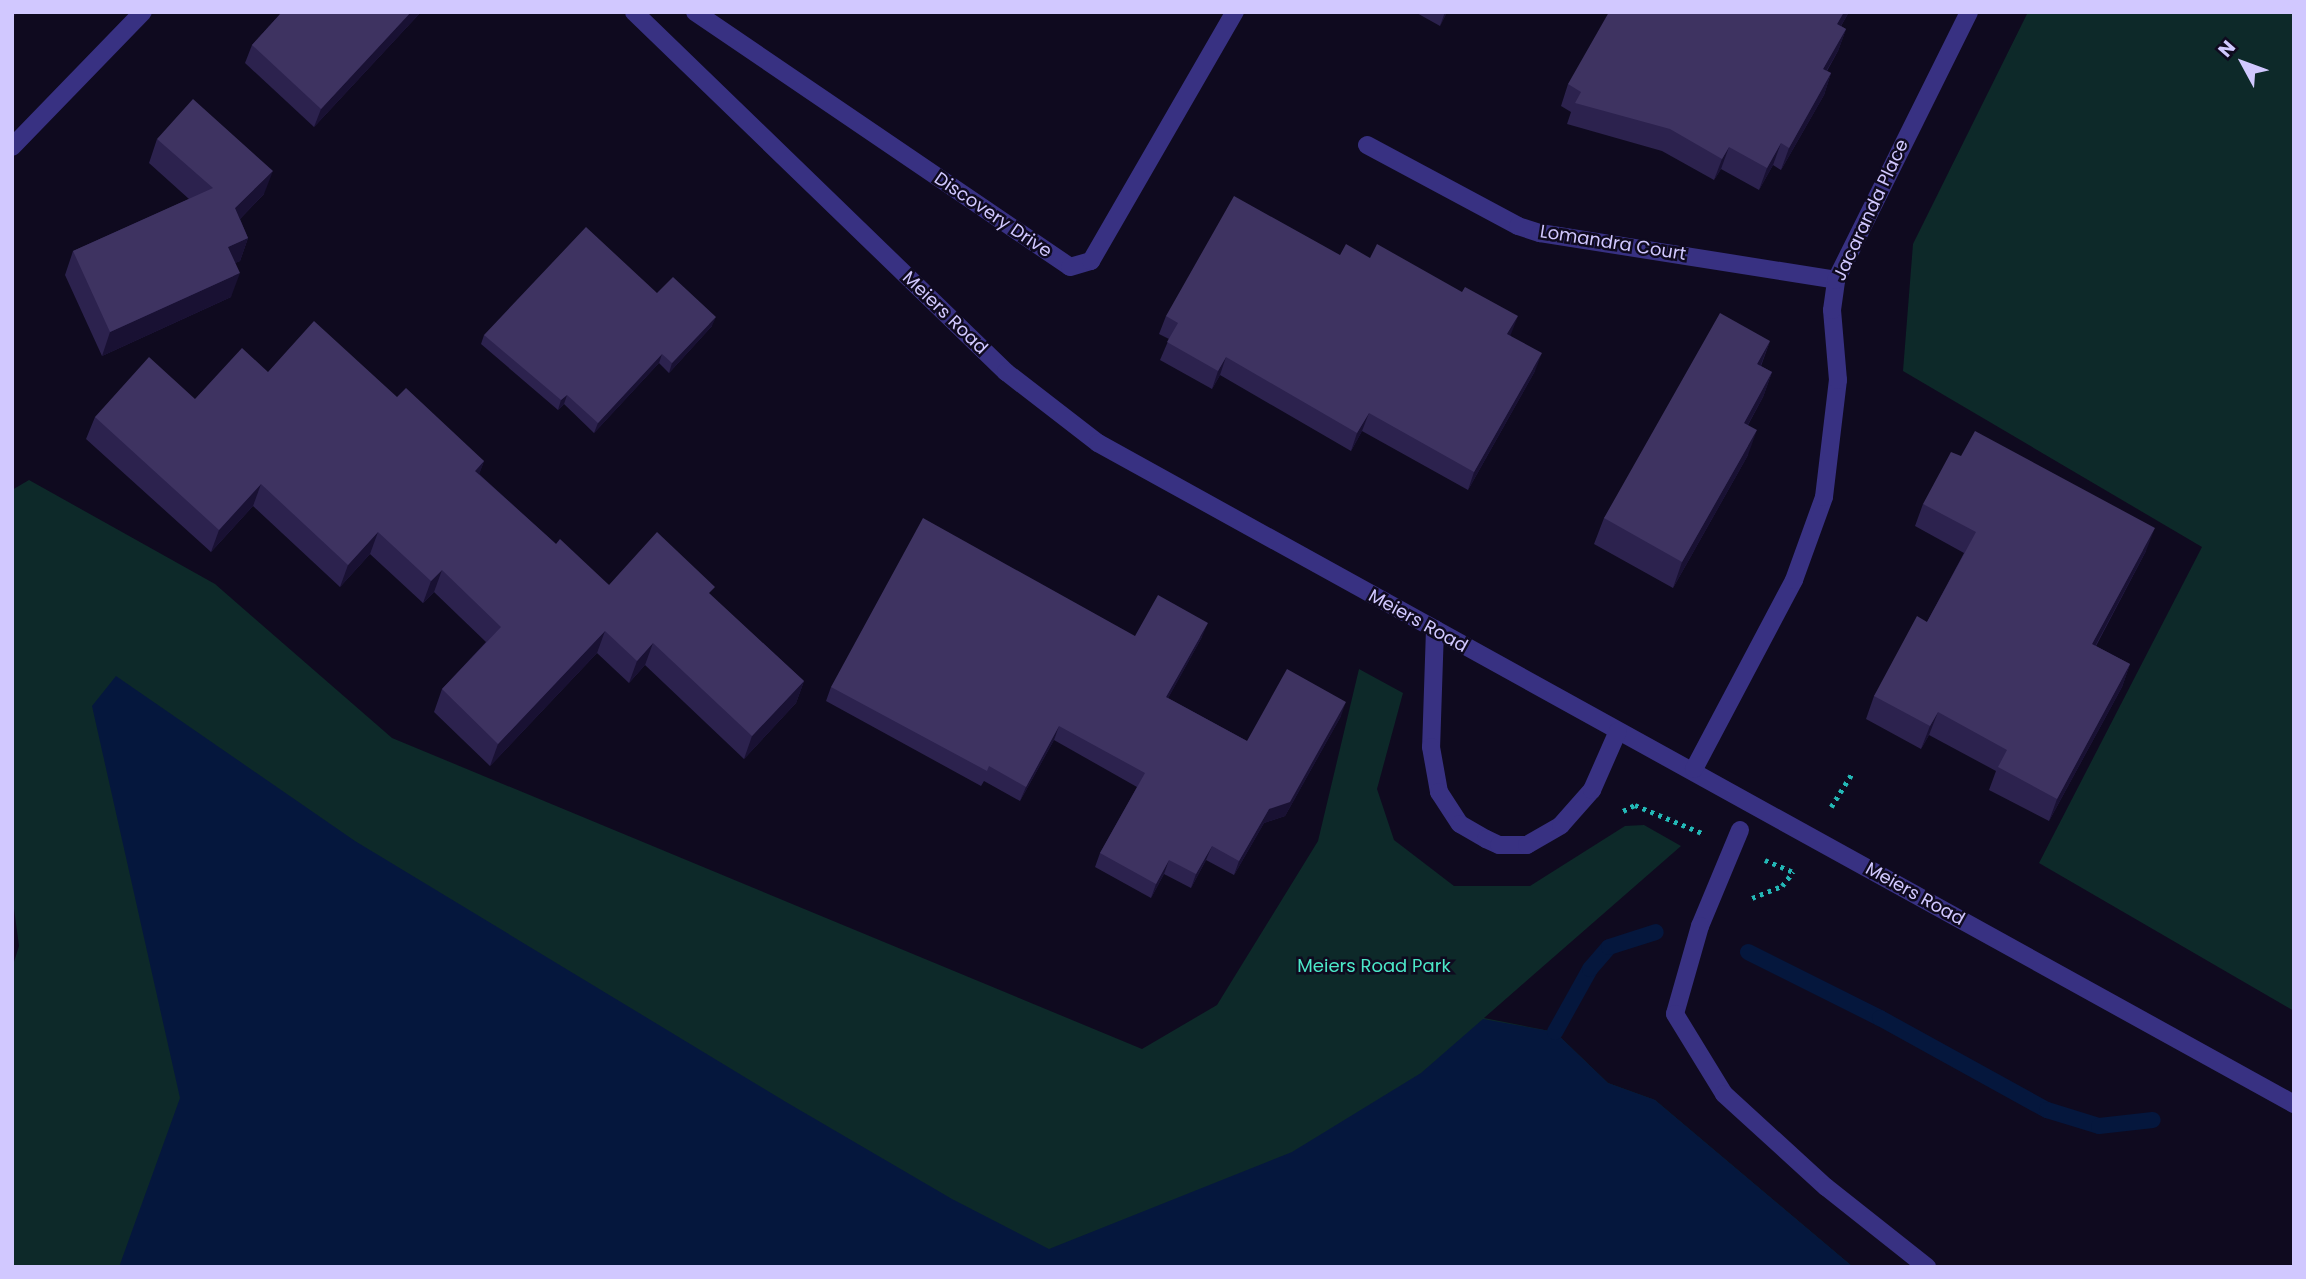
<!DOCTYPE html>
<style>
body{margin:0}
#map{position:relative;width:2306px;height:1279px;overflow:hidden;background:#0f0a1f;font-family:Poppins,sans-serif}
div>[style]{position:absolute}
.green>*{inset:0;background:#0d2929}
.water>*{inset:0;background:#05173d}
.stream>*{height:16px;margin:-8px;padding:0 8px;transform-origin:8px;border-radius:8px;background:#05173d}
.path>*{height:4.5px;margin-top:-2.25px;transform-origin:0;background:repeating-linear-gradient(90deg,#23b8b6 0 3.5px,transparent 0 8.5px)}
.minor>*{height:18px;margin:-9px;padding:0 9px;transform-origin:9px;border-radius:9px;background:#383182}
.wall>*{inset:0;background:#2c224e}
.shaded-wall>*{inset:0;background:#191133}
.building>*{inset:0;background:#3e3361}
span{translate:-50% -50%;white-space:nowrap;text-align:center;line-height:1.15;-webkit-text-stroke:5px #0f0a1f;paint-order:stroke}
.street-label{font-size:18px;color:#d1c8ff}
.park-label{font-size:18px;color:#4ce8c8}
.frame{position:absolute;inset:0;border:14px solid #d1c8ff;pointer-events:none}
.north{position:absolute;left:2208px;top:28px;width:70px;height:70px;-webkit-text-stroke:5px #0f0a1f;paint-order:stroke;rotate:311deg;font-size:19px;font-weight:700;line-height:28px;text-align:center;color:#d1c8ff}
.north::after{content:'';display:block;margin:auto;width:24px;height:32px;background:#d1c8ff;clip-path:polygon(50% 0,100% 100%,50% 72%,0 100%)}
</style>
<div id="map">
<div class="green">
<div style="clip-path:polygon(2028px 12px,2294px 12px,2294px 1011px,2039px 863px,2202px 547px,1903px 371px,1913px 244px)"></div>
<div style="clip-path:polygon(29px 480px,215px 584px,392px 738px,1142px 1049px,1217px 1005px,1318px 841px,1359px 669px,1403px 693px,1377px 789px,1394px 840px,1454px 886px,1530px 886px,1625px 826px,1644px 825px,1681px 846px,1484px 1018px,1555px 1032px,1608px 1083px,1655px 1100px,1853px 1267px,12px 1267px,12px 968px,19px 946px,12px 894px,12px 490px)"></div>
</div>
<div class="water">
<div style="clip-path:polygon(116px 676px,355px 841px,786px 1102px,952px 1199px,1049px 1249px,1292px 1152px,1421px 1073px,1483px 1019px,1555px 1032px,1608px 1083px,1655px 1100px,1853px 1267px,119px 1267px,180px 1098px,92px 706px)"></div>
</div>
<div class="stream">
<div style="left:1748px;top:952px;width:148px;rotate:26.6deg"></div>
<div style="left:1880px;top:1018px;width:191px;rotate:28.9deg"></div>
<div style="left:2047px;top:1110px;width:54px;rotate:17.1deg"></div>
<div style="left:2099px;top:1126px;width:54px;rotate:-6.3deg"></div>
<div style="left:1555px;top:1032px;width:72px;rotate:-60.9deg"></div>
<div style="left:1590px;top:969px;width:29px;rotate:-49deg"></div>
<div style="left:1609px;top:947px;width:49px;rotate:-17.7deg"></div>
</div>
<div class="path">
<div style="left:1831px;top:807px;width:38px;rotate:-58deg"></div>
<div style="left:1623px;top:811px;width:13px;rotate:-27deg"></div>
<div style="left:1635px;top:805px;width:73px;rotate:22.7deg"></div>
<div style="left:1765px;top:860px;width:30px;rotate:23deg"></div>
<div style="left:1752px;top:898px;width:32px;rotate:-22deg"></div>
<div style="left:1782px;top:886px;width:18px;rotate:-52deg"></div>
</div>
<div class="minor">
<div style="left:634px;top:12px;width:518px;rotate:44.06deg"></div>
<div style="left:1006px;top:372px;width:116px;rotate:37.7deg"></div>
<div style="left:1098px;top:443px;width:1367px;rotate:28.93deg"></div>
<div style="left:695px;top:12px;width:453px;rotate:34.2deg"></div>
<div style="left:1070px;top:267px;width:22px;rotate:-16deg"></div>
<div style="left:1091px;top:261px;width:288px;rotate:-60deg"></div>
<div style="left:1367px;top:145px;width:171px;rotate:28.2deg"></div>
<div style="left:1518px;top:226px;width:23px;rotate:18deg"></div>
<div style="left:1540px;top:233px;width:300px;rotate:9deg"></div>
<div style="left:12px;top:147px;width:188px;rotate:-45.9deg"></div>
<div style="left:1435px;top:629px;width:118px;rotate:91.9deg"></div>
<div style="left:1431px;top:747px;width:46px;rotate:79.9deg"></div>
<div style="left:1439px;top:792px;width:38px;rotate:57deg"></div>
<div style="left:1460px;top:824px;width:30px;rotate:30deg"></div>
<div style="left:1486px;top:839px;width:14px;rotate:25deg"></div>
<div style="left:1499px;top:845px;width:28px"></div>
<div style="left:1527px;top:845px;width:39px;rotate:-30deg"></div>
<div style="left:1561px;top:825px;width:47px;rotate:-48.5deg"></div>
<div style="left:1592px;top:790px;width:64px;rotate:-66.2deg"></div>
<div style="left:1694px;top:769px;width:214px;rotate:-62.1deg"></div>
<div style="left:1794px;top:580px;width:88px;rotate:-70.1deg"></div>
<div style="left:1824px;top:497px;width:118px;rotate:-83.2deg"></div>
<div style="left:1838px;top:380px;width:70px;rotate:-94.9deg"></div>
<div style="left:1832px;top:310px;width:30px;rotate:-82deg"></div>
<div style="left:1836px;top:280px;width:299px;rotate:-63.6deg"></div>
<div style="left:1740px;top:830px;width:104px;rotate:112.6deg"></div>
<div style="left:1700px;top:926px;width:91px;rotate:105.9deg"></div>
<div style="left:1675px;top:1014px;width:94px;rotate:58.5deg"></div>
<div style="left:1724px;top:1094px;width:138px;rotate:42.4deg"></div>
<div style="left:1826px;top:1187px;width:129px;rotate:38.4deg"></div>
</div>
<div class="wall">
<div style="clip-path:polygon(282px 12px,421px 12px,314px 127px,245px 63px,252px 45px)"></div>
<div style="clip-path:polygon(1415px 12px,1447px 12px,1440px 26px)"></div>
<div style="clip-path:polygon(1849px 12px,1841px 26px,1846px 29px,1838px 51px,1827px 71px,1831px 73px,1824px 95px,1781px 170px,1773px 165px,1759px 190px,1721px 169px,1714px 180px,1662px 151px,1567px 124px,1571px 112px,1561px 106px,1568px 84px)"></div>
<div style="clip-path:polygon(157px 139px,264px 194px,240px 219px,248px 238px,240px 261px,235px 263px,231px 297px,102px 356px,65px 275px,73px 251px,189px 199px,149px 163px)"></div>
<div style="clip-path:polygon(1340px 255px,1510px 335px,1535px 371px,1468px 490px,1362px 431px,1351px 451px,1220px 375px,1212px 389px,1160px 360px,1169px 339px,1159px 334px,1166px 316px)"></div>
<div style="clip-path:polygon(657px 293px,712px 326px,669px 373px,659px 363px,594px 433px,564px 404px,558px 410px,481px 344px,484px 335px)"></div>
<div style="clip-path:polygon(1770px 341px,1761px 366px,1772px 372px,1763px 397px,1748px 425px,1748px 455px,1673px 588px,1594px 544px,1604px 518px)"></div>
<div style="clip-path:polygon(268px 372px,397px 397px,484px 461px,479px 474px,556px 544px,609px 585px,711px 596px,804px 681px,796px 703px,744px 759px,645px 665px,629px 683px,597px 653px,490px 766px,434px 712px,442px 689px,486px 642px,434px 592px,423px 603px,370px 554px,340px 587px,253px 506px,211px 552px,86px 439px,95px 417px,195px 399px)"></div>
<div style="clip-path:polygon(1923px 504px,2146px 551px,2096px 646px,2130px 664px,2122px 687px,2049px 821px,1989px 790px,1996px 771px,1929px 735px,1921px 749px,1866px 719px,1874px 696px,1927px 622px,1964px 553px,1915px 526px)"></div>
<div style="clip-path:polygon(1135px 636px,1202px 637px,1168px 698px,1247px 741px,1341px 716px,1285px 816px,1264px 823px,1234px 875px,1206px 860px,1191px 888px,1164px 874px,1151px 898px,1095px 867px,1100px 853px,1137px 787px,1054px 740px,1020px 801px,984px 781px,981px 786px,826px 701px,831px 687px)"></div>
</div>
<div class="shaded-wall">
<div style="clip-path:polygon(12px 12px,18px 12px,12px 19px)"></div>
<div style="clip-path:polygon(411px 12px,421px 12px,314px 127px,321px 109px)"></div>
<div style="clip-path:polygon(1445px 12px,1447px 12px,1440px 26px)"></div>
<div style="clip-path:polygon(1844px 12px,1849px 12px,1829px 46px,1837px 24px)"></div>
<div style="clip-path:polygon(1846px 29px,1838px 51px,1815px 90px,1823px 69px)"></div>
<div style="clip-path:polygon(1831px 73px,1824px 95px,1781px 170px,1789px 148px)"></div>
<div style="clip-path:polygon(1781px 143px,1773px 165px,1759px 190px,1767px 168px)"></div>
<div style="clip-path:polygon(1729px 147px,1721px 169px,1714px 180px,1722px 159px)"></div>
<div style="clip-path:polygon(273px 171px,264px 194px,227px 232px,235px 208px)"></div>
<div style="clip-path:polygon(248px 238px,240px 261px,219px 270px,228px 247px)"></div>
<div style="clip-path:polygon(240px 273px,231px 297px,102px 356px,110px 332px)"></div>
<div style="clip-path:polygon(1518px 316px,1511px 334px,1500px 352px,1507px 334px)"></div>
<div style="clip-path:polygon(716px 317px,712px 326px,669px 373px,672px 363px)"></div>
<div style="clip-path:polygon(1770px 341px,1760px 367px,1757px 364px)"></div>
<div style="clip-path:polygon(1542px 353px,1535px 371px,1468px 490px,1474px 472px)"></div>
<div style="clip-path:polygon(662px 354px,659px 363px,594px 433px,598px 423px)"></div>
<div style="clip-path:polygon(1226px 357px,1220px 375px,1212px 389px,1218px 371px)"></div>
<div style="clip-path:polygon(1772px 372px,1763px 397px,1735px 448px,1744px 423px)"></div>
<div style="clip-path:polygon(567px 395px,564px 404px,558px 410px,561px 400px)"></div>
<div style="clip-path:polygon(1369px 413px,1362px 431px,1351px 451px,1357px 433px)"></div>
<div style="clip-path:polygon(1757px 430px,1748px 455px,1673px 588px,1682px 562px)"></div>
<div style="clip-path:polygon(484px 461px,476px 483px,475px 471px)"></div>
<div style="clip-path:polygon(261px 484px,253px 506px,211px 552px,219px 530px)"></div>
<div style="clip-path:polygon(2155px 528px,2146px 551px,2084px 667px,2092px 644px)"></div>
<div style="clip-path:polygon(378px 532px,370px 554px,340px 587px,348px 565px)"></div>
<div style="clip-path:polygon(442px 570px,434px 592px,423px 603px,431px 581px)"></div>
<div style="clip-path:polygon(1208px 623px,1202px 637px,1161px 711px,1166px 697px)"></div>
<div style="clip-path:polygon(605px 631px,597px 653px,490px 766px,498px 744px)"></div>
<div style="clip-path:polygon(653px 643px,645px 665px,629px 683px,637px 661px)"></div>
<div style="clip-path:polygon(2130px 664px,2122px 687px,2049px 821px,2057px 799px)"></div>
<div style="clip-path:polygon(804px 681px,796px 703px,744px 759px,752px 736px)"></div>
<div style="clip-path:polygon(1346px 702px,1341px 716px,1285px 816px,1264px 823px,1234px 875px,1239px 861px,1269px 809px)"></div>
<div style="clip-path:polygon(1938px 712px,1929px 735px,1921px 749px,1930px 726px)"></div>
<div style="clip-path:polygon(1059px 726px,1054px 740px,1020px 801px,1026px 787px)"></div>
<div style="clip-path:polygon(1212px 846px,1206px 860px,1191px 888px,1196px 874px)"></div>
<div style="clip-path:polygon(1169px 860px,1164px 874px,1151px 898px,1156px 884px)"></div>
</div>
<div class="building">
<div style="clip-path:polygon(282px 12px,411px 12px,321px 109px,252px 45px)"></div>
<div style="clip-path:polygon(1609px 12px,1844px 12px,1837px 24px,1846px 29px,1823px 69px,1831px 73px,1789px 148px,1781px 143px,1767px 168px,1729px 147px,1722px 159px,1670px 129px,1575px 103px,1581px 92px,1568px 84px)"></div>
<div style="clip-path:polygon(193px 99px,273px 171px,235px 208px,248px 238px,228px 247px,240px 273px,110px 332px,73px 251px,213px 188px,157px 139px)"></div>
<div style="clip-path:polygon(1234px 196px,1340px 255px,1346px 244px,1370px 258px,1377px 244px,1462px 292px,1465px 287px,1518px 316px,1507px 334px,1542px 353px,1474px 472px,1369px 413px,1357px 433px,1226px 357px,1218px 371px,1167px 342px,1178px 323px,1166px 316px)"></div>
<div style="clip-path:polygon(586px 227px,657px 293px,673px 277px,716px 317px,672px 363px,662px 354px,598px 423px,567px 395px,561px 400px,484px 335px)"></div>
<div style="clip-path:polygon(1720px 313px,1770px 341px,1757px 364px,1772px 372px,1744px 423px,1757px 430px,1682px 562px,1604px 518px)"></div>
<div style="clip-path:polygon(314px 321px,397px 397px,406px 388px,484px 461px,475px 471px,556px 544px,560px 539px,609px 585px,657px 532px,715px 587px,709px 593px,804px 681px,752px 736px,653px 643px,637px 661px,605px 631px,498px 744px,442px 689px,501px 627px,442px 570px,431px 581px,378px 532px,348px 565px,261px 484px,219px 530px,95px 417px,149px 357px,195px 399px,242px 348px,268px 372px)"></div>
<div style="clip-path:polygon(1975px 431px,2155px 528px,2092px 644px,2130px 664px,2057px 799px,1998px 767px,2007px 750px,1938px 712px,1930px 726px,1874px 696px,1917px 616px,1927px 622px,1976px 532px,1923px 504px,1951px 452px,1961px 456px)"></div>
<div style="clip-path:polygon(923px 518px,1135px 636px,1158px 595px,1208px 623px,1166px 697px,1247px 741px,1287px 669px,1346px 702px,1290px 802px,1269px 809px,1239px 861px,1212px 846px,1196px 874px,1169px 860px,1156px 884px,1100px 853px,1145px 773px,1059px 726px,1026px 787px,989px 766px,987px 771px,831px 687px)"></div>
</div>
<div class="street-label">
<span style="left:1871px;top:210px;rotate:-65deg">Jacaranda Place</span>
<span style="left:993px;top:215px;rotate:34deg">Discovery Drive</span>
<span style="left:1613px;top:243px;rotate:9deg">Lomandra Court</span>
<span style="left:945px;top:313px;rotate:44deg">Meiers Road</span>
<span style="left:1418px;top:621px;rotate:29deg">Meiers Road</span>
<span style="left:1915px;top:894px;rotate:29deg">Meiers Road</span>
</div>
<div class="park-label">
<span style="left:1374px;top:966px">Meiers Road Park</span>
</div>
<div class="frame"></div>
<div class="north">N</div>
</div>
